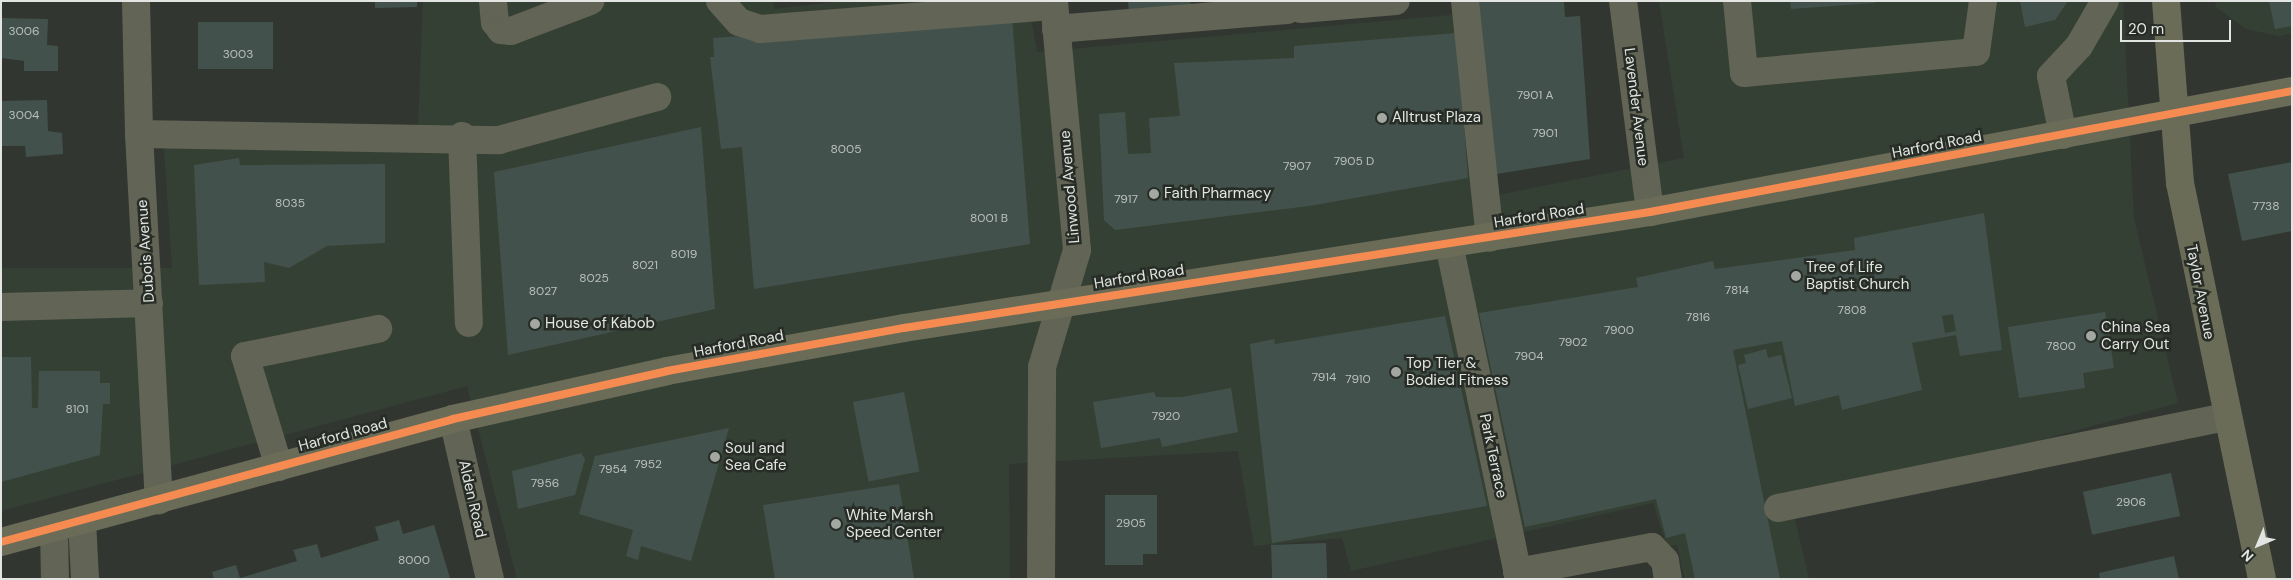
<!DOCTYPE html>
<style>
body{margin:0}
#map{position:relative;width:2293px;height:580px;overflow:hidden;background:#323631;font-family:"DM Sans",sans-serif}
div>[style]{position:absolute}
.built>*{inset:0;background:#354034}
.building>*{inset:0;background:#43514c;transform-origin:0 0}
.minor>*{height:28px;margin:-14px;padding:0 14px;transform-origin:14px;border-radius:14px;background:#626455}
.major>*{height:28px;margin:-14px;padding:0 14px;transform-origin:14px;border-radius:14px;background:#6a6c58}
.cycleway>*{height:8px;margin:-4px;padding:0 4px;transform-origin:4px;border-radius:4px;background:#f68b52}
.dots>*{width:14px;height:14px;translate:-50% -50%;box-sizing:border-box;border:2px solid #272d26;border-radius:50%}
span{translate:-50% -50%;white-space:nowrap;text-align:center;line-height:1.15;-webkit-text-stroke:5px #272d26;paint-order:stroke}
.number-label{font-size:12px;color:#bac0bc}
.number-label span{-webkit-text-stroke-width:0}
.street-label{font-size:15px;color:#e2e5e1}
.poi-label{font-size:15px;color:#e2e5e1}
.left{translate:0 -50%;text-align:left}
.frame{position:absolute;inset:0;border:2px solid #e2e5e1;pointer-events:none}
.north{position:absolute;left:2233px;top:520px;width:50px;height:50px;-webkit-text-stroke:4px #272d26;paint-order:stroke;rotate:225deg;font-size:14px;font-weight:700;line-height:20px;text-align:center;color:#e2e5e1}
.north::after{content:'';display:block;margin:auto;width:18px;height:22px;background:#e2e5e1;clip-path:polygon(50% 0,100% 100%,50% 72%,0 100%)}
.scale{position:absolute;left:2120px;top:20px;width:111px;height:22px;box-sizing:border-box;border:2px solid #e2e5e1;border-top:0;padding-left:6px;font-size:15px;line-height:18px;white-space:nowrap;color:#e2e5e1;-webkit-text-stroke:4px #272d26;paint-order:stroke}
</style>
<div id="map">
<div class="built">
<div style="clip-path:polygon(423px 1px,773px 1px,774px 9px,842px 1px,1028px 1px,1037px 52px,1462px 14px,1478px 199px,1684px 158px,1659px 1px,2123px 1px,2134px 218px,2178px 403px,1792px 507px,1809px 579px,1685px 579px,1677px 545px,1667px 546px,1653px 503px,1351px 571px,1342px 538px,1254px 546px,1238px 451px,1009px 464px,1010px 579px,517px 579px,467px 386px,1px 511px,1px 268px,172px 268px,164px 148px,417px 149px)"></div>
<div style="clip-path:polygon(2215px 1px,2292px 1px,2292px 33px,2279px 36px,2246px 29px,2216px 7px)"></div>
</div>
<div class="building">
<div style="clip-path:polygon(375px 1px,417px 1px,417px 7px,375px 8px)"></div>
<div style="clip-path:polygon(1128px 1px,1190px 1px,1191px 5px,1129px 13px)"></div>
<div style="clip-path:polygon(1476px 1px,1564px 1px,1565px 17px,1580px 16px,1590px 159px,1490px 175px)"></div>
<div style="clip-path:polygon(1790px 1px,1875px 1px,1875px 3px,1791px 9px)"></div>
<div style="clip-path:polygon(2020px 1px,2068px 1px,2055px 20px,2025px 27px)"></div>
<div style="clip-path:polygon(2269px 1px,2292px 1px,2292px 26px,2275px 29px)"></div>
<div style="clip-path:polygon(1012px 17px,1030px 244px,754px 289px,742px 147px,721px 149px,710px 57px,714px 57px,713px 38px)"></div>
<div style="clip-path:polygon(1px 18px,48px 19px,47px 45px,58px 46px,58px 71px,24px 71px,24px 61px,1px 58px)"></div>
<div style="left:198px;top:22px;width:75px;height:47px"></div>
<div style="clip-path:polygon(1457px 33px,1468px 178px,1309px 206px,1115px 230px,1104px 220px,1099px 114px,1125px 112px,1128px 154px,1151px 153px,1149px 118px,1180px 116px,1174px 63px,1294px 58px,1294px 46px)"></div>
<div style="clip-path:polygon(47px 100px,48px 131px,62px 133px,63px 154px,26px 157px,25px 146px,1px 146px,1px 101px)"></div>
<div style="clip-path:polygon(701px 127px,715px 309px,508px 355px,494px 172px)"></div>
<div style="clip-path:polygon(239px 158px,240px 165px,385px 164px,385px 243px,327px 246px,289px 268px,264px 262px,265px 282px,199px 285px,194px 165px)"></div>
<div style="clip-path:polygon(2292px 162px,2292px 231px,2242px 241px,2228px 174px)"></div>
<div style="clip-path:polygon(evenodd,1984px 213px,2002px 350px,1960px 356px,1956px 335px,1912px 343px,1922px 390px,1842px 410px,1839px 395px,1795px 406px,1782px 341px,1733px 350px,1780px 579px,1695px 579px,1685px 533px,1666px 538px,1656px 499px,1525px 527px,1479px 313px,1638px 287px,1636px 278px,1713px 261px,1715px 269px,1855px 250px,1854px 238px,1984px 213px,1953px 314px,1956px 331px,1945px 333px,1942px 316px,1953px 314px)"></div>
<div style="clip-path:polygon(2105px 312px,2114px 368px,2083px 373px,2085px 388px,2019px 398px,2008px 327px)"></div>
<div style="clip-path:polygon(1445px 316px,1487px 506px,1272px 543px,1250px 344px,1274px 339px,1275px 344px)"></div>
<div style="clip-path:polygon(1766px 349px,1768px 358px,1781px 355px,1792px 398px,1748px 409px,1738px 365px,1746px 363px,1744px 355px)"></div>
<div style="clip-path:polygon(1px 357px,31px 357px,32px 408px,38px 408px,39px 371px,100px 371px,100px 383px,110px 383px,110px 404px,103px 404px,100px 455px,1px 482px)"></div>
<div style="clip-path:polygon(1231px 388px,1238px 432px,1162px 447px,1160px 438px,1101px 448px,1093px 402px,1154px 392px,1156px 397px,1182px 397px)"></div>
<div style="left:904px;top:392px;width:81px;height:52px;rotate:79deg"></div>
<div style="clip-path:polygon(729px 428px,691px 561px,641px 546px,638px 560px,626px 556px,633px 530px,579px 514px,595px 456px)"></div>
<div style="clip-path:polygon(581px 453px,585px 459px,575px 495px,518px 509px,512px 471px)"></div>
<div style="left:2171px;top:473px;width:44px;height:90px;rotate:78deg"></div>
<div style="clip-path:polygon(899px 484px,914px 579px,775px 579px,763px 505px)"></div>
<div style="clip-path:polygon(1105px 495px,1157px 495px,1157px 554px,1143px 554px,1143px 565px,1105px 565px)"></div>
<div style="clip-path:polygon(399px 520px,403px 534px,434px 525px,450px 578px,214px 579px,212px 572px,236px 565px,240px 578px,297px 561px,293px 550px,317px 544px,321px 558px,379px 540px,375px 527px)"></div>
<div style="left:1326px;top:543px;width:36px;height:55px;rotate:88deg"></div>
<div style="clip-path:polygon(2174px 556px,2179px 579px,2100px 579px,2099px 573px)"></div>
</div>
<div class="minor">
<div style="left:136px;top:1px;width:133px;rotate:88.7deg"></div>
<div style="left:139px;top:134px;width:367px;rotate:86.9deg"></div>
<div style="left:493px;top:1px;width:21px;rotate:85deg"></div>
<div style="left:495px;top:22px;width:10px;rotate:53deg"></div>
<div style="left:501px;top:30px;width:10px;rotate:6deg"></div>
<div style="left:511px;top:31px;width:85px;rotate:-20.8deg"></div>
<div style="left:720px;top:1px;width:28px;rotate:48deg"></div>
<div style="left:739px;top:22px;width:22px;rotate:18deg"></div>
<div style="left:760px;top:29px;width:295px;rotate:-4.5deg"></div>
<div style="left:1465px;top:1px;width:238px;rotate:84deg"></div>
<div style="left:1623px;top:1px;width:213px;rotate:82.7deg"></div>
<div style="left:1737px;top:1px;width:72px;rotate:84.4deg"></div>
<div style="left:1744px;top:73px;width:233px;rotate:-5.2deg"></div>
<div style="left:1976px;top:52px;width:51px;rotate:-82.2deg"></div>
<div style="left:1301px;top:9px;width:95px;rotate:-4.8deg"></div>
<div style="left:1056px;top:29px;width:232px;rotate:-4.7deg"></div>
<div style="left:139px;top:134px;width:360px;rotate:1deg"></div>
<div style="left:499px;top:140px;width:164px;rotate:-15.2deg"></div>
<div style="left:2063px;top:135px;width:60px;rotate:-101.5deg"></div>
<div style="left:2051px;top:76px;width:41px;rotate:-47deg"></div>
<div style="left:2079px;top:46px;width:52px;rotate:-60deg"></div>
<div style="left:462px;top:136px;width:187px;rotate:87.9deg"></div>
<div style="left:1449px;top:244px;width:342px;rotate:78.2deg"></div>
<div style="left:1px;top:307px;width:148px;rotate:-1.5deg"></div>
<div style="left:453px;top:419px;width:164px;rotate:77deg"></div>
<div style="left:279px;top:467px;width:116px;rotate:-107deg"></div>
<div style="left:245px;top:356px;width:136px;rotate:-11.5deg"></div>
<div style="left:1778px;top:508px;width:458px;rotate:-11.5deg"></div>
<div style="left:82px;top:521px;width:58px;rotate:87deg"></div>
<div style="left:54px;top:529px;width:50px;rotate:88.9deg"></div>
<div style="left:1517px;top:572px;width:137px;rotate:-10.5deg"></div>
<div style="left:1652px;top:547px;width:19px;rotate:47deg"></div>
<div style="left:1665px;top:561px;width:18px;rotate:81deg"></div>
<div style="left:1041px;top:579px;width:212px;rotate:-89.7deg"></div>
<div style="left:1042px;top:367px;width:122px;rotate:-73.3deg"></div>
<div style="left:1077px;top:250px;width:250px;rotate:-95.3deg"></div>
</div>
<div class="major">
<div style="left:2166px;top:1px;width:183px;rotate:85.6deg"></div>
<div style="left:2180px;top:183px;width:404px;rotate:78.3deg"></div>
<div style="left:1px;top:542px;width:468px;rotate:-15.2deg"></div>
<div style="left:453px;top:419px;width:219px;rotate:-12.6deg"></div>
<div style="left:667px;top:371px;width:241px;rotate:-10.3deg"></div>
<div style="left:904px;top:328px;width:755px;rotate:-8.84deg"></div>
<div style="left:1650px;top:212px;width:653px;rotate:-10.67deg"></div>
</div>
<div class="cycleway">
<div style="left:1px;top:542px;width:468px;rotate:-15.2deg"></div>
<div style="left:453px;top:419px;width:219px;rotate:-12.6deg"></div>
<div style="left:667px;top:371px;width:241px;rotate:-10.3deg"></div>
<div style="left:904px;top:328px;width:755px;rotate:-8.84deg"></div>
<div style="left:1650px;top:212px;width:653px;rotate:-10.67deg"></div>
</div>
<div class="dots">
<div style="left:1382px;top:118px;background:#a4a8a3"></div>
<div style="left:1154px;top:194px;background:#a4a8a3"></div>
<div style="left:1796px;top:276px;background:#a4a8a3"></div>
<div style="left:535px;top:324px;background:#a4a8a3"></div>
<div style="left:2091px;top:336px;background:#a4a8a3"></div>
<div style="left:1396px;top:372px;background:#a4a8a3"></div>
<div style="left:715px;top:457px;background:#a4a8a3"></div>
<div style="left:836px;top:524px;background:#a4a8a3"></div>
</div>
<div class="number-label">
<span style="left:24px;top:32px">3006</span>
<span style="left:238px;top:55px">3003</span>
<span style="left:1535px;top:96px">7901 A</span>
<span style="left:24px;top:116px">3004</span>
<span style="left:1545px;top:134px">7901</span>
<span style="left:846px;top:150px">8005</span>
<span style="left:1354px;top:162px">7905 D</span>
<span style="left:1297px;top:167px">7907</span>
<span style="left:1126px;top:200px">7917</span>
<span style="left:290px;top:204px">8035</span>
<span style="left:2266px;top:207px">7738</span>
<span style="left:989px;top:219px">8001 B</span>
<span style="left:684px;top:255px">8019</span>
<span style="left:645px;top:266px">8021</span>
<span style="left:594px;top:279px">8025</span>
<span style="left:1737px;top:291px">7814</span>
<span style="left:543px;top:292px">8027</span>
<span style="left:1852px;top:311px">7808</span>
<span style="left:1698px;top:318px">7816</span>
<span style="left:1619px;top:331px">7900</span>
<span style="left:1573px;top:343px">7902</span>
<span style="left:2061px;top:347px">7800</span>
<span style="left:1529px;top:357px">7904</span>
<span style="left:1324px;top:378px">7914</span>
<span style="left:1358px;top:380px">7910</span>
<span style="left:77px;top:410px">8101</span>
<span style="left:1166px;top:417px">7920</span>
<span style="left:648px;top:465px">7952</span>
<span style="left:613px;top:470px">7954</span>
<span style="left:545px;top:484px">7956</span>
<span style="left:2131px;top:503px">2906</span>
<span style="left:1131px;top:524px">2905</span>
<span style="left:414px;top:561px">8000</span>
</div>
<div class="street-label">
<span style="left:1636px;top:107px;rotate:83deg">Lavender Avenue</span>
<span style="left:1937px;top:145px;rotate:-11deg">Harford Road</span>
<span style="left:1070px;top:187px;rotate:-95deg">Linwood Avenue</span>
<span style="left:1539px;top:216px;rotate:-9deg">Harford Road</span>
<span style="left:146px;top:251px;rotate:-94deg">Dubois Avenue</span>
<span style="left:1139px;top:277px;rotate:-9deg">Harford Road</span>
<span style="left:2200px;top:292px;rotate:79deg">Taylor Avenue</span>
<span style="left:739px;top:344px;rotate:-11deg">Harford Road</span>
<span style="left:343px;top:435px;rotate:-15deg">Harford Road</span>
<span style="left:1493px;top:456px;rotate:78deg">Park Terrace</span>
<span style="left:472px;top:499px;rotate:77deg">Alden Road</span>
</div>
<div class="poi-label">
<span class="left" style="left:1392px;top:118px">Alltrust Plaza</span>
<span class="left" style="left:1164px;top:194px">Faith Pharmacy</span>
<span class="left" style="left:1806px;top:276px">Tree of Life<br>Baptist Church</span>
<span class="left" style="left:545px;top:324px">House of Kabob</span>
<span class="left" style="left:2101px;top:336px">China Sea<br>Carry Out</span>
<span class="left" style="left:1406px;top:372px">Top Tier &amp;<br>Bodied Fitness</span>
<span class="left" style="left:725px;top:457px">Soul and<br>Sea Cafe</span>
<span class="left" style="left:846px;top:524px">White Marsh<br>Speed Center</span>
</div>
<div class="frame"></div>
<div class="north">N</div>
<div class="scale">20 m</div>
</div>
